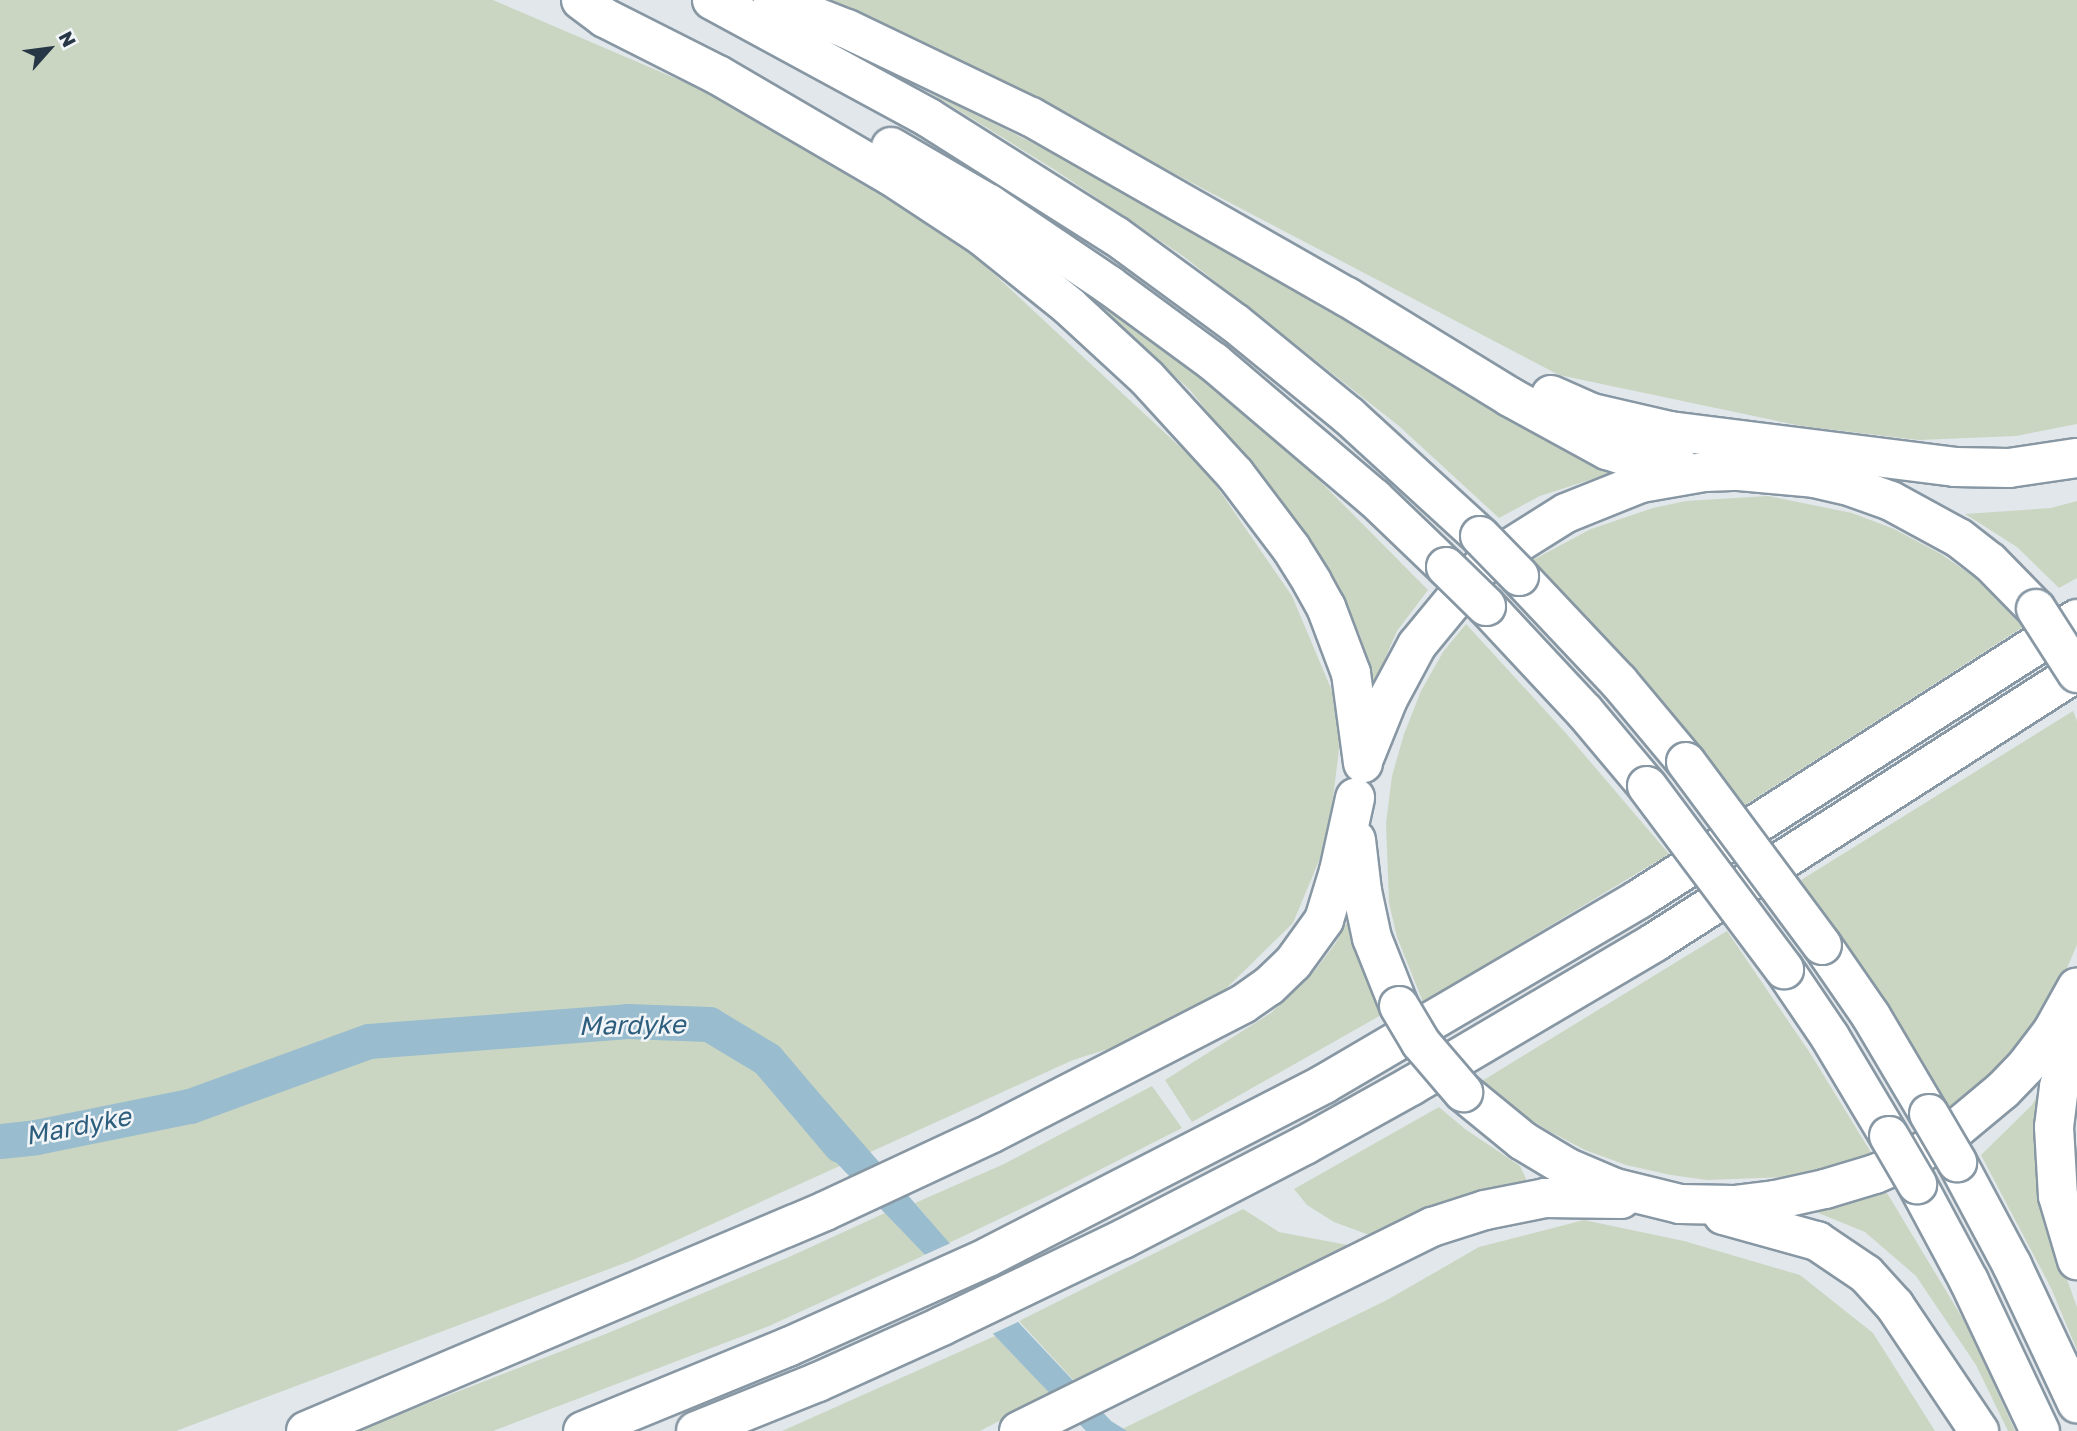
<!DOCTYPE html>
<style>
body{margin:0}
#map{position:relative;width:2077px;height:1431px;overflow:hidden;background:#e2e7eb;font-family:"Golos Text",sans-serif}
div>[style]{position:absolute}
.green>*{inset:0;background:#cad6c2}
.water>*{inset:0;background:#99bcce}
.pier>*{inset:0;background:#e2e7eb}
.river>*{height:35px;margin:-17.5px;padding:0 17.5px;transform-origin:17.5px;border-radius:17.5px;background:#99bcce}
.roads{filter:drop-shadow(2px 0 #8797a3) drop-shadow(-2px 0 #8797a3) drop-shadow(0 2px #8797a3) drop-shadow(0 -2px #8797a3)}
.highway>*{height:38px;margin:-19px;padding:0 19px;transform-origin:19px;border-radius:19px;background:#fff}
.bridges{filter:drop-shadow(2px 0 #8797a3) drop-shadow(-2px 0 #8797a3) drop-shadow(0 2px #8797a3) drop-shadow(0 -2px #8797a3)}
.highway-bridge>*{height:38px;margin:-19px;padding:0 19px;transform-origin:19px;border-radius:19px;background:#fff}
span{translate:-50% -50%;white-space:nowrap;text-align:center;line-height:1.15;-webkit-text-stroke:5px #f2f5f8;paint-order:stroke}
.water-label{font-size:26px;color:#2e5e7d;font-style:italic}
.north{position:absolute;left:14px;top:14px;width:70px;height:70px;-webkit-text-stroke:5px #f2f5f8;paint-order:stroke;rotate:62deg;font-size:19px;font-weight:700;line-height:28px;text-align:center;color:#283745}
.north::after{content:'';display:block;margin:auto;width:24px;height:32px;background:#283745;clip-path:polygon(50% 0,100% 100%,50% 72%,0 100%)}
</style>
<div id="map">
<div class="green">
<div style="clip-path:polygon(0 0,493px 0,705px 91px,938px 222px,1206px 471px,1292px 596px,1343px 717px,1328px 839px,1293px 923px,1191px 1023px,1073px 1060px,633px 1260px,176px 1431px,0 1431px)"></div>
<div style="clip-path:polygon(817px 0,2077px 0,2077px 424px,2016px 436px,1919px 440px,1801px 426px,1559px 375px,965px 64px)"></div>
<div style="clip-path:polygon(924px 89px,1047px 150px,1614px 472px,1540px 496px,1499px 518px,1399px 426px,1183px 256px,1055px 170px)"></div>
<div style="clip-path:polygon(1010px 237px,1098px 297px,1206px 379px,1307px 468px,1428px 590px,1397px 631px,1373px 686px,1360px 635px,1327px 573px,1255px 471px,1190px 390px,1116px 322px)"></div>
<div style="clip-path:polygon(1768px 496px,1852px 513px,1894px 529px,1941px 554px,1974px 577px,2023px 627px,1745px 805px,1632px 673px,1529px 562px,1591px 529px,1653px 508px,1686px 501px)"></div>
<div style="clip-path:polygon(2077px 501px,2077px 578px,2059px 588px,2017px 547px,1965px 514px,2051px 508px)"></div>
<div style="clip-path:polygon(1466px 624px,1564px 731px,1669px 854px,1423px 1002px,1397px 937px,1389px 903px,1386px 823px,1392px 776px,1404px 734px,1421px 691px,1443px 652px)"></div>
<div style="clip-path:polygon(2073px 711px,2077px 721px,2077px 945px,2056px 993px,2008px 1062px,1948px 1109px,1801px 880px)"></div>
<div style="clip-path:polygon(1350px 917px,1363px 966px,1383px 1014px,1192px 1122px,1165px 1080px,1271px 1013px,1316px 969px,1335px 944px)"></div>
<div style="clip-path:polygon(1727px 931px,1810px 1053px,1872px 1154px,1842px 1165px,1785px 1177px,1707px 1180px,1671px 1175px,1626px 1165px,1585px 1150px,1547px 1130px,1510px 1106px,1482px 1081px)"></div>
<div style="clip-path:polygon(2047px 1079px,2041px 1207px,2077px 1307px,2077px 1350px,2051px 1288px,1981px 1155px,2032px 1105px)"></div>
<div style="clip-path:polygon(1152px 1086px,1182px 1128px,1058px 1191px,949px 1243px,915px 1203px,1004px 1164px)"></div>
<div style="clip-path:polygon(1439px 1107px,1465px 1129px,1520px 1166px,1527px 1181px,1522px 1188px,1388px 1242px,1334px 1222px,1307px 1205px,1294px 1189px)"></div>
<div style="clip-path:polygon(1887px 1193px,1969px 1329px,2015px 1431px,2008px 1431px,1976px 1365px,1916px 1276px,1865px 1232px,1816px 1212px)"></div>
<div style="clip-path:polygon(1243px 1209px,1279px 1232px,1353px 1246px,1078px 1385px,1019px 1321px)"></div>
<div style="clip-path:polygon(885px 1213px,925px 1255px,769px 1326px,493px 1431px,357px 1431px,608px 1333px,789px 1257px)"></div>
<div style="clip-path:polygon(1584px 1220px,1684px 1241px,1800px 1275px,1873px 1333px,1935px 1431px,1118px 1431px,1387px 1300px,1479px 1247px)"></div>
<div style="clip-path:polygon(995px 1336px,1051px 1394px,980px 1431px,782px 1431px)"></div>
</div>
<div class="water">
<div style="clip-path:polygon(825px 1100px,1019px 1323px,1111px 1421px,1127px 1431px,1086px 1431px,995px 1336px,926px 1256px,807px 1132px,800px 1118px)"></div>
</div>
<div class="pier">
<div style="clip-path:polygon(953px 1242px,1022px 1320px,990px 1335px,922px 1256px)"></div>
</div>
<div class="river">
<div style="left:0;top:1141px;width:36px;rotate:-6deg"></div>
<div style="left:36px;top:1137px;width:157px;rotate:-11.4deg"></div>
<div style="left:190px;top:1106px;width:190px;rotate:-20deg"></div>
<div style="left:369px;top:1041px;width:259px;rotate:-4.4deg"></div>
<div style="left:627px;top:1021px;width:82px;rotate:2.1deg"></div>
<div style="left:709px;top:1024px;width:68px;rotate:31.1deg"></div>
<div style="left:767px;top:1059px;width:113px;rotate:49.7deg"></div>
</div>
<div class="roads">
<div class="highway">
<div style="left:581px;top:0;width:30px;rotate:37deg"></div>
<div style="left:605px;top:18px;width:127px;rotate:26.8deg"></div>
<div style="left:718px;top:75px;width:200px;rotate:30.3deg"></div>
<div style="left:891px;top:176px;width:109px;rotate:33.4deg"></div>
<div style="left:982px;top:236px;width:112px;rotate:38.8deg"></div>
<div style="left:1069px;top:306px;width:106px;rotate:42.7deg"></div>
<div style="left:1147px;top:378px;width:130px;rotate:47.5deg"></div>
<div style="left:1235px;top:474px;width:93px;rotate:52.9deg"></div>
<div style="left:1291px;top:548px;width:40px;rotate:58deg"></div>
<div style="left:1312px;top:582px;width:29px;rotate:61deg"></div>
<div style="left:1326px;top:607px;width:71px;rotate:69.3deg"></div>
<div style="left:1351px;top:673px;width:91px;rotate:82.4deg"></div>
<div style="left:712px;top:0;width:247px;rotate:28.5deg"></div>
<div style="left:929px;top:118px;width:221px;rotate:32.3deg"></div>
<div style="left:1116px;top:236px;width:147px;rotate:36.2deg"></div>
<div style="left:1235px;top:323px;width:147px;rotate:39.2deg"></div>
<div style="left:1349px;top:416px;width:178px;rotate:42.5deg"></div>
<div style="left:773px;top:0;width:79px;rotate:21.4deg"></div>
<div style="left:847px;top:29px;width:204px;rotate:25.6deg"></div>
<div style="left:1031px;top:117px;width:364px;rotate:29.7deg"></div>
<div style="left:1347px;top:297px;width:191px;rotate:31.5deg"></div>
<div style="left:1510px;top:397px;width:111px;rotate:28.7deg"></div>
<div style="left:1607px;top:450px;width:29px;rotate:18deg"></div>
<div style="left:1635px;top:459px;width:48px;rotate:12deg"></div>
<div style="left:891px;top:147px;width:113px;rotate:30.2deg"></div>
<div style="left:989px;top:204px;width:145px;rotate:34deg"></div>
<div style="left:1109px;top:285px;width:130px;rotate:36.3deg"></div>
<div style="left:1214px;top:362px;width:210px;rotate:40.4deg"></div>
<div style="left:1374px;top:498px;width:100px;rotate:43.8deg"></div>
<div style="left:1551px;top:395px;width:45px;rotate:23.7deg"></div>
<div style="left:1592px;top:413px;width:80px;rotate:13deg"></div>
<div style="left:1670px;top:431px;width:287px;rotate:7.2deg"></div>
<div style="left:1955px;top:467px;width:54px;rotate:1.1deg"></div>
<div style="left:2009px;top:468px;width:69px;rotate:-8.4deg"></div>
<div style="left:1519px;top:576px;width:146px;rotate:46.7deg"></div>
<div style="left:1619px;top:682px;width:104px;rotate:50.1deg"></div>
<div style="left:1486px;top:606px;width:145px;rotate:47deg"></div>
<div style="left:1585px;top:712px;width:97px;rotate:50deg"></div>
<div style="left:1365px;top:756px;width:61px;rotate:-68deg"></div>
<div style="left:1388px;top:699px;width:61px;rotate:-61.8deg"></div>
<div style="left:1417px;top:645px;width:104px;rotate:-50.5deg"></div>
<div style="left:1483px;top:565px;width:98px;rotate:-32.1deg"></div>
<div style="left:1566px;top:513px;width:81px;rotate:-21.8deg"></div>
<div style="left:1641px;top:483px;width:64px;rotate:-9.9deg"></div>
<div style="left:1704px;top:472px;width:35px;rotate:-2deg"></div>
<div style="left:1739px;top:471px;width:75px;rotate:5.3deg"></div>
<div style="left:1814px;top:478px;width:39px;rotate:13deg"></div>
<div style="left:1852px;top:487px;width:41px;rotate:19.7deg"></div>
<div style="left:1891px;top:501px;width:77px;rotate:28.6deg"></div>
<div style="left:1959px;top:538px;width:39px;rotate:38deg"></div>
<div style="left:1990px;top:562px;width:66px;rotate:45.6deg"></div>
<div style="left:1356px;top:840px;width:51px;rotate:83.3deg"></div>
<div style="left:1362px;top:891px;width:48px;rotate:78deg"></div>
<div style="left:1372px;top:938px;width:73px;rotate:68.3deg"></div>
<div style="left:1822px;top:945px;width:86px;rotate:55.4deg"></div>
<div style="left:1871px;top:1016px;width:114px;rotate:59.4deg"></div>
<div style="left:1784px;top:969px;width:82px;rotate:55.9deg"></div>
<div style="left:1830px;top:1037px;width:115px;rotate:59.2deg"></div>
<div style="left:2077px;top:1015px;width:74px;rotate:104deg"></div>
<div style="left:2059px;top:1087px;width:40px;rotate:97.1deg"></div>
<div style="left:2054px;top:1127px;width:69px;rotate:86.7deg"></div>
<div style="left:2058px;top:1196px;width:67px;rotate:73.5deg"></div>
<div style="left:1463px;top:1092px;width:77px;rotate:39.2deg"></div>
<div style="left:1523px;top:1141px;width:52px;rotate:31deg"></div>
<div style="left:1568px;top:1168px;width:51px;rotate:23.1deg"></div>
<div style="left:1615px;top:1188px;width:67px;rotate:13.8deg"></div>
<div style="left:1680px;top:1204px;width:54px;rotate:1.1deg"></div>
<div style="left:1734px;top:1205px;width:41px;rotate:-7deg"></div>
<div style="left:1775px;top:1200px;width:51px;rotate:-12.4deg"></div>
<div style="left:1825px;top:1189px;width:52px;rotate:-16.7deg"></div>
<div style="left:1875px;top:1174px;width:39px;rotate:-23deg"></div>
<div style="left:1911px;top:1159px;width:45px;rotate:-32.3deg"></div>
<div style="left:1949px;top:1135px;width:70px;rotate:-39.8deg"></div>
<div style="left:2003px;top:1090px;width:33px;rotate:-46deg"></div>
<div style="left:2026px;top:1066px;width:43px;rotate:-52.6deg"></div>
<div style="left:2052px;top:1032px;width:51px;rotate:-60.9deg"></div>
<div style="left:1957px;top:1162px;width:117px;rotate:61.9deg"></div>
<div style="left:2012px;top:1265px;width:153px;rotate:64.8deg"></div>
<div style="left:1917px;top:1184px;width:110px;rotate:61.8deg"></div>
<div style="left:1969px;top:1281px;width:166px;rotate:64.7deg"></div>
<div style="left:1723px;top:1215px;width:98px;rotate:15.5deg"></div>
<div style="left:1817px;top:1241px;width:59px;rotate:34deg"></div>
<div style="left:1866px;top:1274px;width:43px;rotate:47.8deg"></div>
<div style="left:1895px;top:1306px;width:151px;rotate:56.1deg"></div>
<div style="left:306px;top:1431px;width:564px;rotate:-22.97deg"></div>
<div style="left:825px;top:1211px;width:184px;rotate:-25deg"></div>
<div style="left:992px;top:1133px;width:282px;rotate:-27.2deg"></div>
<div style="left:1243px;top:1004px;width:32px;rotate:-35deg"></div>
<div style="left:1269px;top:986px;width:33px;rotate:-44deg"></div>
<div style="left:1293px;top:963px;width:53px;rotate:-54.2deg"></div>
<div style="left:1324px;top:920px;width:51px;rotate:-73deg"></div>
<div style="left:1339px;top:871px;width:75px;rotate:-77.6deg"></div>
<div style="left:583px;top:1431px;width:222px;rotate:-22.3deg"></div>
<div style="left:788px;top:1347px;width:219px;rotate:-24.2deg"></div>
<div style="left:988px;top:1257px;width:378px;rotate:-27.2deg"></div>
<div style="left:1324px;top:1084px;width:365px;rotate:-30.4deg"></div>
<div style="left:1639px;top:899px;width:520px;rotate:-32.59deg"></div>
<div style="left:696px;top:1431px;width:131px;rotate:-21.9deg"></div>
<div style="left:818px;top:1382px;width:136px;rotate:-24.3deg"></div>
<div style="left:942px;top:1326px;width:201px;rotate:-25.7deg"></div>
<div style="left:1123px;top:1239px;width:205px;rotate:-27.3deg"></div>
<div style="left:1305px;top:1145px;width:121px;rotate:-29.1deg"></div>
<div style="left:1411px;top:1086px;width:283px;rotate:-30.5deg"></div>
<div style="left:1655px;top:942px;width:501px;rotate:-32.61deg"></div>
<div style="left:1019px;top:1431px;width:461px;rotate:-26.3deg"></div>
<div style="left:1432px;top:1227px;width:56px;rotate:-17.8deg"></div>
<div style="left:1485px;top:1210px;width:61px;rotate:-11.3deg"></div>
<div style="left:1545px;top:1198px;width:76px;rotate:0.8deg"></div>
</div>
</div>
<div class="bridges">
<div class="highway-bridge">
<div style="left:1480px;top:536px;width:56px;rotate:45.7deg"></div>
<div style="left:1446px;top:567px;width:56px;rotate:44.3deg"></div>
<div style="left:2036px;top:609px;width:76px;rotate:57.4deg"></div>
<div style="left:1686px;top:762px;width:228px;rotate:53.4deg"></div>
<div style="left:1647px;top:786px;width:229px;rotate:53.2deg"></div>
<div style="left:1399px;top:1006px;width:43px;rotate:59.3deg"></div>
<div style="left:1421px;top:1043px;width:65px;rotate:49.4deg"></div>
<div style="left:1929px;top:1114px;width:56px;rotate:59.7deg"></div>
<div style="left:1889px;top:1136px;width:56px;rotate:59.7deg"></div>
</div>
</div>
<div class="water-label">
<span style="left:632px;top:1025px;rotate:-1deg">Mardyke</span>
<span style="left:78px;top:1126px;rotate:-11deg">Mardyke</span>
</div>
<div class="north">N</div>
</div>
